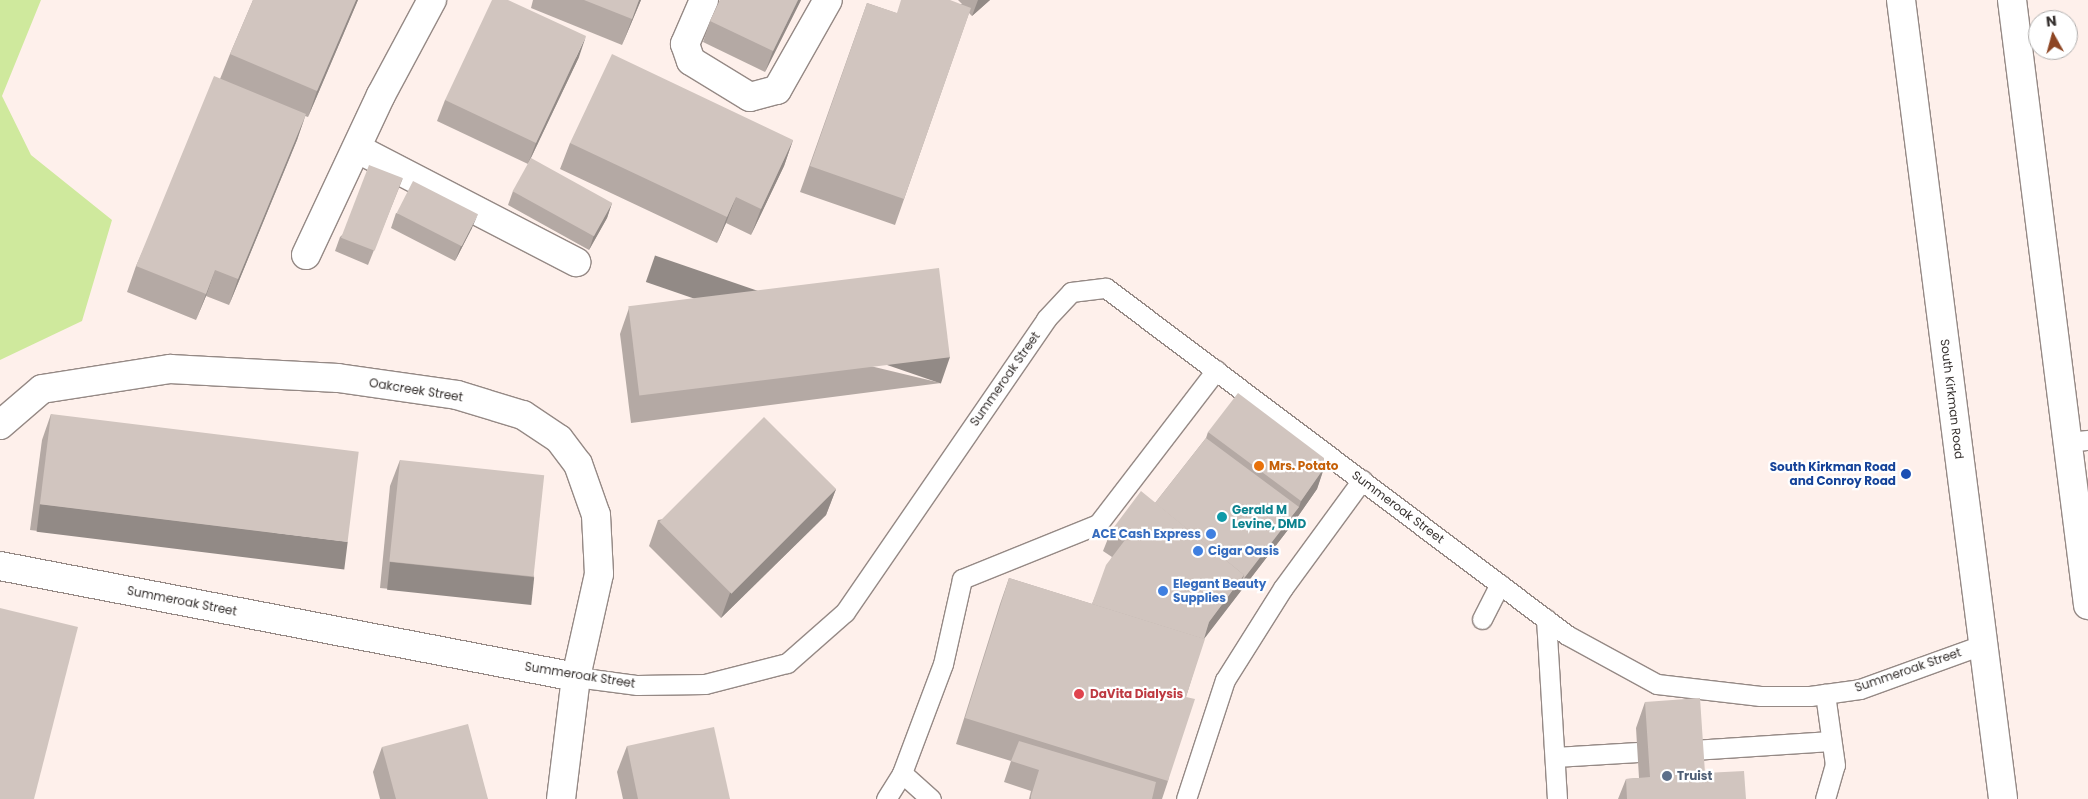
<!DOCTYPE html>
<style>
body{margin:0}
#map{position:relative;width:2088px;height:799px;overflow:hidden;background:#fef0eb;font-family:Poppins,sans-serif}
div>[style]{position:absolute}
.green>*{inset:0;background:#cfe99d}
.roads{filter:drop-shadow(1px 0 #958985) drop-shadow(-1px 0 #958985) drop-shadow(0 1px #958985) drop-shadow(0 -1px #958985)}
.lane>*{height:19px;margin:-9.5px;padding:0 9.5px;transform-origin:9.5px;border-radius:9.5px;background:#fff}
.street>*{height:28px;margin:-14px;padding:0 14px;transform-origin:14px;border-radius:14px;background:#fff}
.primary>*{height:28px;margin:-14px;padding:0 14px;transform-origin:14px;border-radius:14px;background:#fff}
.wall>*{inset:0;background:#b4a9a4}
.shaded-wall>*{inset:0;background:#928a86;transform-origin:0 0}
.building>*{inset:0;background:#d1c5bf;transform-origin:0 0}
.dots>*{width:14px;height:14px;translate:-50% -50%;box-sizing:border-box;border:2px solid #fff;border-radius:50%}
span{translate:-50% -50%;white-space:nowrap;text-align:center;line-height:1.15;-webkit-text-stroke:4.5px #fff;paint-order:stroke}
.street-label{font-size:12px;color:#36312f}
.food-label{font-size:12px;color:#c56008;font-weight:700}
.left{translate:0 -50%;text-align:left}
.transit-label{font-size:12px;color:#164399;font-weight:700}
.right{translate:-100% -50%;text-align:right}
.culture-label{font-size:12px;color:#0d838f;font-weight:700}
.shop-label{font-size:12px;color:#366cbe;font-weight:700}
.health-label{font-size:12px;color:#be3a42;font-weight:700}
.service-label{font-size:12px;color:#4e5e75;font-weight:700}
.north{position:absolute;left:2028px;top:10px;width:50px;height:50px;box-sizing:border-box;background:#fff;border:1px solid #afadac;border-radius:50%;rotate:353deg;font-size:14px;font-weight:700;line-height:20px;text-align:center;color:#36312f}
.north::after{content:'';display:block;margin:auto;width:18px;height:22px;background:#8d4523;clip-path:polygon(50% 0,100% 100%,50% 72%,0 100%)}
</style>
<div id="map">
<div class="green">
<div style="clip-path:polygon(0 0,41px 0,2px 96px,31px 155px,112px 220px,82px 321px,0 360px)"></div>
</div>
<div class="roads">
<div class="lane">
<div style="left:2068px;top:442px;width:20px;rotate:-6deg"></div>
<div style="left:1482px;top:619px;width:39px;rotate:-63deg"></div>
<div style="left:1546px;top:619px;width:180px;rotate:86.5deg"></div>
<div style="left:576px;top:677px;width:62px;rotate:7.5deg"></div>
<div style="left:637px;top:685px;width:68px;rotate:-0.8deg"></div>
<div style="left:705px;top:684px;width:85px;rotate:-14.4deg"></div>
<div style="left:787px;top:663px;width:77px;rotate:-41.3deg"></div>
<div style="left:845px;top:612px;width:355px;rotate:-55.5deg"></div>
<div style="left:1046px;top:319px;width:37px;rotate:-47deg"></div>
<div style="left:1071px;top:292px;width:35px;rotate:-7deg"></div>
<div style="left:1106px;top:288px;width:577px;rotate:36.97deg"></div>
<div style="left:1567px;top:635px;width:102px;rotate:28.6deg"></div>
<div style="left:1657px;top:684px;width:104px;rotate:6.6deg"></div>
<div style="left:1760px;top:696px;width:50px"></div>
<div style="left:1810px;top:696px;width:50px;rotate:-8deg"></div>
<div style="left:1860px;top:689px;width:132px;rotate:-19.9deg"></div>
<div style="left:1693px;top:750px;width:138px;rotate:-3.7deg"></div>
<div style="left:1555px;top:757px;width:83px;rotate:-3.4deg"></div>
<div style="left:902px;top:773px;width:39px;rotate:42deg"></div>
<div style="left:886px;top:799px;width:31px;rotate:-58deg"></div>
<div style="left:902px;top:773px;width:116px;rotate:-69.4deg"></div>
<div style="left:943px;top:664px;width:87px;rotate:-77.4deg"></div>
<div style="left:962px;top:579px;width:147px;rotate:-22deg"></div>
<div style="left:1098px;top:524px;width:194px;rotate:-52.5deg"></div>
<div style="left:1186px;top:799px;width:125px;rotate:-71.9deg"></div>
<div style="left:1225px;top:680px;width:109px;rotate:-57.8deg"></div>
<div style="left:1283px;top:588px;width:134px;rotate:-53.8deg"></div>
<div style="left:1825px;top:799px;width:35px;rotate:-74deg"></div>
<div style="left:1835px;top:765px;width:72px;rotate:-98deg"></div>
</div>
<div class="street">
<div style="left:704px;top:0;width:48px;rotate:113.4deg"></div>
<div style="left:685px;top:44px;width:18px;rotate:71deg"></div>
<div style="left:691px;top:61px;width:69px;rotate:31.4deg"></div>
<div style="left:750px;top:97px;width:28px;rotate:-15deg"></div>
<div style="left:777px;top:90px;width:103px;rotate:-60.5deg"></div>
<div style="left:358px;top:149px;width:246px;rotate:27.4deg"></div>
<div style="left:306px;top:255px;width:177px;rotate:-64.9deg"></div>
<div style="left:381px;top:95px;width:108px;rotate:-61.8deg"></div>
<div style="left:0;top:425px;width:55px;rotate:-40.6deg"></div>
<div style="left:42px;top:389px;width:130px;rotate:-8.9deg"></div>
<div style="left:170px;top:369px;width:168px;rotate:3.1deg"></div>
<div style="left:338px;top:378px;width:120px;rotate:8.1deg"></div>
<div style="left:457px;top:395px;width:69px;rotate:16.9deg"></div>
<div style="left:523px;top:415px;width:43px;rotate:33.7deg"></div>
<div style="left:559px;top:439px;width:31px;rotate:53deg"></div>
<div style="left:578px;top:464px;width:54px;rotate:70.6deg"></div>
<div style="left:596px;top:515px;width:59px;rotate:87.1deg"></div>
<div style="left:599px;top:574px;width:106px;rotate:102.6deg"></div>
<div style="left:576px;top:677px;width:123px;rotate:97deg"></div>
<div style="left:0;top:566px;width:587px;rotate:10.91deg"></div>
</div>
<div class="primary">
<div style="left:1901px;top:0;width:805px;rotate:82.72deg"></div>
<div style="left:2012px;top:0;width:610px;rotate:82.84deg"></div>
</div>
</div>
<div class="wall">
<div style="clip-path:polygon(253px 0,358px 0,308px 117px,305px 116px,297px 140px,229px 305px,206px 296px,196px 320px,127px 292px,136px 266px,220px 79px,230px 54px)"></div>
<div style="clip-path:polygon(533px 0,641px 0,622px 45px,531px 8px)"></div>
<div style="clip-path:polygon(720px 0,801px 0,765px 72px,703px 42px,710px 21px)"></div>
<div style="clip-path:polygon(958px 0,990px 0,972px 16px,969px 13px,895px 225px,800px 192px,867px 3px,896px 13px,962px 4px)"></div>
<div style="clip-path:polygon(579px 57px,528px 164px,437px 121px,445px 100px)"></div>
<div style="clip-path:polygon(793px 140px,784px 166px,751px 235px,726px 223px,717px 243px,560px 169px,570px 143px)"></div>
<div style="clip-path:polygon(403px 178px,368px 265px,335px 251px,340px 237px)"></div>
<div style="clip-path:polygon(513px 191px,612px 203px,607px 218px,589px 250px,508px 205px)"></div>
<div style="clip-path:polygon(396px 213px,472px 228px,455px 261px,391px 228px)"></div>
<div style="clip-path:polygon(629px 308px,941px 383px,631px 423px,620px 334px)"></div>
<div style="clip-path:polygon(51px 414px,339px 568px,30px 530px,42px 440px)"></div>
<div style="clip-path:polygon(1208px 432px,1324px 468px,1317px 489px,1294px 522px,1204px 638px,1186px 697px,1168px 781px,1162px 799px,1029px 799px,1031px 791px,1004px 782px,1011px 761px,956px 744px,1000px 604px,1009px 578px,1092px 604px,1112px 557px,1103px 551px,1111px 531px,1155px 503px,1206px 438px)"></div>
<div style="clip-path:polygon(400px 460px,534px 576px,524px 602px,380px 588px,390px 486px)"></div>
<div style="clip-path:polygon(836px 489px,826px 515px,721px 618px,649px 546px,658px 520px)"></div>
<div style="clip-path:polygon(1645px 702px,1705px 773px,1746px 799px,1618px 799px,1626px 779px,1639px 778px,1636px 728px)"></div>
<div style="clip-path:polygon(627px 746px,730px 799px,623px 799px,617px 772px)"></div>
<div style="clip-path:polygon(382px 747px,488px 799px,380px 799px,373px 772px)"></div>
</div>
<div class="shaded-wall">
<div style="clip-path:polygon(356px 0,358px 0,308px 117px,317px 91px)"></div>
<div style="clip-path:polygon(639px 0,641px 0,622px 45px,632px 19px)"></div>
<div style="clip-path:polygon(798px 0,801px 0,765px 72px,773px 51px)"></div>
<div style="clip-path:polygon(978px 0,990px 0,972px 16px)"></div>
<div style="clip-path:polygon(586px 36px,579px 57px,528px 164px,536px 143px)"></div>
<div style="clip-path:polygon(306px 114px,297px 140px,229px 305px,238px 279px)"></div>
<div style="clip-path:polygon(793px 140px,784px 166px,751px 235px,761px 209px)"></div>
<div style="clip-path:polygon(736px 197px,726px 223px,717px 243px,727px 217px)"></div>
<div style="clip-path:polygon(612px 203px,607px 218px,589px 250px,594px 235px)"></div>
<div style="clip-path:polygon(478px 214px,472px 228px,455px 261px,461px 246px)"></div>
<div style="clip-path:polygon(215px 270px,206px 296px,196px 320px,206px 294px)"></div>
<div style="left:950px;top:357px;width:28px;height:312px;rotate:109deg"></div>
<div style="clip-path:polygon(1324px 468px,1317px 489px,1294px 522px,1201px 643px,1209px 622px,1244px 575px,1299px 507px,1301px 501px)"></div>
<div style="clip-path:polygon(836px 489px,826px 515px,721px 618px,730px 593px)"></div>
<div style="left:40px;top:504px;width:310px;height:28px;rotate:7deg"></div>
<div style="left:390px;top:562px;width:145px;height:28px;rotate:6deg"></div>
</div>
<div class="building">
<div style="clip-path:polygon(253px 0,356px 0,317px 91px,230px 54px)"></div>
<div style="clip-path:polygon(492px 0,508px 0,586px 36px,536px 143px,445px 100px)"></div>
<div style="clip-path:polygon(584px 0,639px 0,632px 19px)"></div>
<div style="clip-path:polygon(720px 0,798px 0,773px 51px,710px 21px)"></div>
<div style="clip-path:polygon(901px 0,950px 0,971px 8px,904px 199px,810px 166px,867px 3px,897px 13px)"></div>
<div style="clip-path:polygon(612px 54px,793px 140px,761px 209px,736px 197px,727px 217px,570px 143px)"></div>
<div style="clip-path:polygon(214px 76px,306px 114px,238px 279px,215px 270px,206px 294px,136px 266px)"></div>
<div style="left:531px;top:158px;width:93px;height:38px;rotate:29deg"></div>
<div style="left:369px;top:165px;width:36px;height:78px;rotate:21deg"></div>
<div style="left:413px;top:181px;width:73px;height:36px;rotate:27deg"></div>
<div style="left:939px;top:268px;width:90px;height:313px;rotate:83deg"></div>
<div style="clip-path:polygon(1238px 393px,1324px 458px,1324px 468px,1301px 501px,1208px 432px)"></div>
<div style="left:51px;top:414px;width:310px;height:91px;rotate:7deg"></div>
<div style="left:764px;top:417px;width:102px;height:148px;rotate:45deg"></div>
<div style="clip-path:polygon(1206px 438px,1299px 507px,1242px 581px,1244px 575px,1155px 503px)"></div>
<div style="left:400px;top:460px;width:145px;height:102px;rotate:6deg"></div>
<div style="clip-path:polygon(1141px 491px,1244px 575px,1209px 622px,1204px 639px,1092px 604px,1106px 565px,1125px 540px,1111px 531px)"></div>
<div style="clip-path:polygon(1009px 578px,1205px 639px,1186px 697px,1195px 699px,1168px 781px,965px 718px)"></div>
<div style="clip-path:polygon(0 608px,78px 627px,34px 799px,0 799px)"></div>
<div style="clip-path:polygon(1700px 698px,1705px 773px,1744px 771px,1746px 799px,1627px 799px,1626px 779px,1650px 777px,1645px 702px)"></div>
<div style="clip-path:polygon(468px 724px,488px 799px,396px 799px,382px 747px)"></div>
<div style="clip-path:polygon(714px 727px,730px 799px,638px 799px,627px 746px)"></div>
<div style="clip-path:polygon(1019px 741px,1156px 782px,1152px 799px,1031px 799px,1031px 796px,1039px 770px,1011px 761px)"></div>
</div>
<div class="dots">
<div style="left:1259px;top:466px;background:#e8710a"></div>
<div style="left:1906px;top:474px;background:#1a4fb4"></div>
<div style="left:1222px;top:517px;background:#0f9aa8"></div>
<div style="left:1211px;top:534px;background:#3f7fe0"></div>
<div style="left:1198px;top:551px;background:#3f7fe0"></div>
<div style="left:1163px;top:591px;background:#3f7fe0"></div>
<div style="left:1079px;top:694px;background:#e0444e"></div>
<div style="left:1667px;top:776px;background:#5c6f8a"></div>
</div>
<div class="street-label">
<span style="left:1005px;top:379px;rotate:-55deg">Summeroak Street</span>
<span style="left:416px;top:390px;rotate:9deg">Oakcreek Street</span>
<span style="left:1952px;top:399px;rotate:83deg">South Kirkman Road</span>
<span style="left:1398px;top:507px;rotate:37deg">Summeroak Street</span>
<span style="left:182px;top:601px;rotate:11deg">Summeroak Street</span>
<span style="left:1908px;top:670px;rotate:-19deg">Summeroak Street</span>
<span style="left:580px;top:675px;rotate:9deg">Summeroak Street</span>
</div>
<div class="food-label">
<span class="left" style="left:1269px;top:466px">Mrs. Potato</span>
</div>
<div class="transit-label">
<span class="right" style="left:1896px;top:474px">South Kirkman Road<br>and Conroy Road</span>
</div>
<div class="culture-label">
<span class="left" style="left:1232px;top:517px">Gerald M<br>Levine, DMD</span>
</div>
<div class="shop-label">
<span class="right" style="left:1201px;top:534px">ACE Cash Express</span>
<span class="left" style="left:1208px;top:551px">Cigar Oasis</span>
<span class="left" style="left:1173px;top:591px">Elegant Beauty<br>Supplies</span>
</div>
<div class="health-label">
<span class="left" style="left:1090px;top:694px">DaVita Dialysis</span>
</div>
<div class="service-label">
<span class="left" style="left:1677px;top:776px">Truist</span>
</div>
<div class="north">N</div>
</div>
